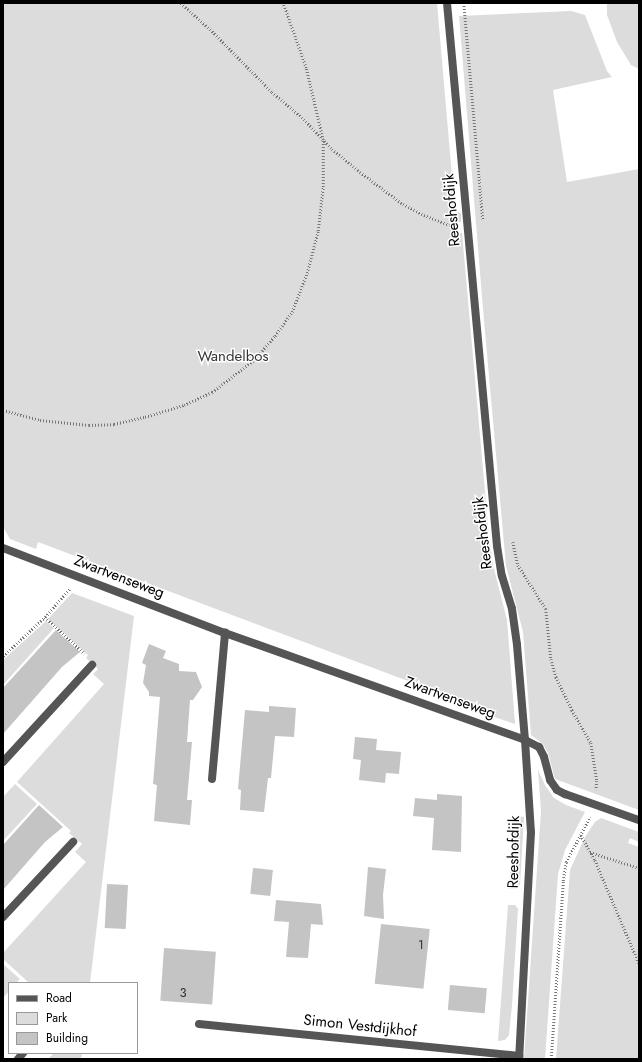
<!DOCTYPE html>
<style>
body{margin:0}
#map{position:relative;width:642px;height:1062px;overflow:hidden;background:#fff;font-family:Jost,sans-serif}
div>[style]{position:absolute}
.green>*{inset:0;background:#dcdcdc}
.building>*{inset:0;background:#c4c4c4;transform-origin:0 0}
.path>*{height:2.5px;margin-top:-1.25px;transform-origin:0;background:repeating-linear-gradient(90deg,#777 0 1px,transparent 0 3px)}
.minor>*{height:8px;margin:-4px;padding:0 4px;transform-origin:4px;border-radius:4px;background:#555}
span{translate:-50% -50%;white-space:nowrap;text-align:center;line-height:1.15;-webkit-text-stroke:3px #fff;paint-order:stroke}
.number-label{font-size:13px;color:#313131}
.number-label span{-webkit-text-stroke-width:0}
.street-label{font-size:15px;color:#000}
.park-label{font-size:15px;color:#333}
.frame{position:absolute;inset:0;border:4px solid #000;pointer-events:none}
.legend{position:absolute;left:8px;top:982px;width:130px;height:72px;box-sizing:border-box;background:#fff;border:1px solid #999;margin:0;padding:5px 7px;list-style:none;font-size:12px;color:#000}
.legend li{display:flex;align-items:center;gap:8px;height:20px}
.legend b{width:20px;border:1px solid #999}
</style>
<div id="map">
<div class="green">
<div style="clip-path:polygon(3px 3px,437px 3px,455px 211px,461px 213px,461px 222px,453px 222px,453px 230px,456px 234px,462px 233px,489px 537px,493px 565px,507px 620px,515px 724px,455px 704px,456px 699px,38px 542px,36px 549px,10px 539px,3px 527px)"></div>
<div style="clip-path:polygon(607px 3px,639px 3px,639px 69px,631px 65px,617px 42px,607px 15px)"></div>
<div style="clip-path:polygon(571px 11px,585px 15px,607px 71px,612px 77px,553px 90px,567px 182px,639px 169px,639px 810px,555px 779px,548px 753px,543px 744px,531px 735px,523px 632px,506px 566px,483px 309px,459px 16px)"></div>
<div style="clip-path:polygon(72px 593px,134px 616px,90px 983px,29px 983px,3px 959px,3px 953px,86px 862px,75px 852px,82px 844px,69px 833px,71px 831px,17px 782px,104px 684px,93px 674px,98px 669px,86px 658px,88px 655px,48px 619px)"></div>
<div style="clip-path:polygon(46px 621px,54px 628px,3px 685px,3px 660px)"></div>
<div style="clip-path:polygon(538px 770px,545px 785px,554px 798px,566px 805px,585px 812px,565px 850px,558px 874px,545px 1059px,524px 1059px,541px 811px)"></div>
<div style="clip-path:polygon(15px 784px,37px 804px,3px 841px,3px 797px)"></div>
<div style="clip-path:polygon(517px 816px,524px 817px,520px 885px,515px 889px,509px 889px,514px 818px,517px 818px)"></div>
<div style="clip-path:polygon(601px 818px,639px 832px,639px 842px,630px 838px,628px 843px,639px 847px,639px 1059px,556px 1059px,570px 870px,585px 837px,595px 822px)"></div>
<div style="clip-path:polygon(508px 905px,515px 905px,518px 909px,512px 1005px,509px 1035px,505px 1040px,498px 1041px)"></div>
<div style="clip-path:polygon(3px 964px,20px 979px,16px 983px,9px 983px,9px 991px,3px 998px)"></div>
<div style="clip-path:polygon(54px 1053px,82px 1053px,81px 1059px,48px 1059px)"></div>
</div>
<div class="building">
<div style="clip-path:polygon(56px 630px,80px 652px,62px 667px,3px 734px,3px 688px)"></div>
<div style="clip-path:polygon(149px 644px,166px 651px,163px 658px,179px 664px,179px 671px,196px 672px,202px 687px,193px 700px,190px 700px,187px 742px,192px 742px,187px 800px,192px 800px,190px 825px,154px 821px,157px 785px,153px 784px,160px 697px,149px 696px,149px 692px,143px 683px,146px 665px,142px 663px)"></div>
<div style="clip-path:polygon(269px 706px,296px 708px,294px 737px,275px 736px,271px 778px,268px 778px,264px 812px,240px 810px,241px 790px,238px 789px,245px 710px,269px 712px)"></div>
<div style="clip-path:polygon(355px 737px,377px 739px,376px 750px,401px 752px,399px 774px,386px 773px,385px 783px,359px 780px,361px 760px,353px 759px)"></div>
<div style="clip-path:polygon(437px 794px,462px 796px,461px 852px,432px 850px,434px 818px,413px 816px,415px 798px,437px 800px)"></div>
<div style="clip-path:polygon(39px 805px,63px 827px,45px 842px,3px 890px,3px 845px)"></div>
<div style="clip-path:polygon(368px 867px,386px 869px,383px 895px,384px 919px,364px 916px)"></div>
<div style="left:253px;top:868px;width:20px;height:26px;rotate:6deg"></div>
<div style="left:107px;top:884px;width:21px;height:44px;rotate:3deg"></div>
<div style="clip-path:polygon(276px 900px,321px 904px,323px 925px,311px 924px,308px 958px,286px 957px,289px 922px,274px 921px)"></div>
<div style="left:381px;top:924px;width:49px;height:60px;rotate:6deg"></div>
<div style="left:164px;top:948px;width:52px;height:53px;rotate:4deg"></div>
<div style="left:450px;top:985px;width:37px;height:25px;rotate:5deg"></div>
</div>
<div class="path">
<div style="left:181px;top:3px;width:36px;rotate:42deg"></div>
<div style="left:208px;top:27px;width:91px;rotate:45.4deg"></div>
<div style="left:272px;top:92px;width:42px;rotate:40.2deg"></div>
<div style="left:304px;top:119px;width:41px;rotate:47deg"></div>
<div style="left:332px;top:149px;width:36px;rotate:39deg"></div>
<div style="left:360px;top:172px;width:54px;rotate:36.7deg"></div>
<div style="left:403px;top:204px;width:24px;rotate:28deg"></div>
<div style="left:424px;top:215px;width:32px;rotate:22deg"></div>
<div style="left:464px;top:3px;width:217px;rotate:85deg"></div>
<div style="left:3px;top:410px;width:38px;rotate:15deg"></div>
<div style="left:40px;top:420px;width:49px;rotate:5.8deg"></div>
<div style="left:89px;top:425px;width:25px;rotate:-2deg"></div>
<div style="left:114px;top:424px;width:32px;rotate:-13deg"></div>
<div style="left:145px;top:417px;width:41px;rotate:-17.1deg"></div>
<div style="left:184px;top:405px;width:31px;rotate:-25deg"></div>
<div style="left:212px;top:392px;width:53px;rotate:-37.3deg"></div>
<div style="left:254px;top:360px;width:32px;rotate:-49deg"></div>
<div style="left:275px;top:336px;width:29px;rotate:-55deg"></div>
<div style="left:292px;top:312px;width:42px;rotate:-69deg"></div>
<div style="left:307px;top:273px;width:43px;rotate:-75.3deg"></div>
<div style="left:318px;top:231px;width:44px;rotate:-83.5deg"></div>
<div style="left:323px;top:187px;width:47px;rotate:-90deg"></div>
<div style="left:323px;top:140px;width:74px;rotate:-103.3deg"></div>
<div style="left:306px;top:68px;width:69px;rotate:-109.5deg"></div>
<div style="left:513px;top:542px;width:24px;rotate:78deg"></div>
<div style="left:518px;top:565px;width:52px;rotate:57.5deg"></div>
<div style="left:546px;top:609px;width:50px;rotate:84.3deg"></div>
<div style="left:551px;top:659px;width:19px;rotate:74deg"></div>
<div style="left:556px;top:677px;width:37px;rotate:64deg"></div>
<div style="left:572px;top:710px;width:38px;rotate:60deg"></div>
<div style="left:591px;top:743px;width:38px;rotate:81deg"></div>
<div style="left:597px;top:781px;width:9px;rotate:96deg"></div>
<div style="left:45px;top:617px;width:54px;rotate:42.8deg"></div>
<div style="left:3px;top:656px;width:57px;rotate:-42.9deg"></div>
<div style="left:45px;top:617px;width:38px;rotate:-49deg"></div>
<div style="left:581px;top:835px;width:29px;rotate:61deg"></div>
<div style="left:595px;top:860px;width:112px;rotate:66.9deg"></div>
<div style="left:590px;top:852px;width:52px;rotate:18.1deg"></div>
<div style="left:551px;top:1059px;width:178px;rotate:-86.1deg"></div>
<div style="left:563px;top:881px;width:19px;rotate:-81deg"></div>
<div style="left:566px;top:862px;width:51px;rotate:-61.9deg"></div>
</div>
<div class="minor">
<div style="left:447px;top:3px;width:545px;rotate:84.74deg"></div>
<div style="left:497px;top:546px;width:30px;rotate:81deg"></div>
<div style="left:502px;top:576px;width:34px;rotate:73deg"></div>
<div style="left:512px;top:609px;width:36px;rotate:82deg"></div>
<div style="left:517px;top:645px;width:95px;rotate:85.2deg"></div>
<div style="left:525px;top:740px;width:92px;rotate:86.3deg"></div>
<div style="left:531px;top:832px;width:227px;rotate:93deg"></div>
<div style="left:3px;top:548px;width:238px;rotate:21deg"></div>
<div style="left:225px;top:633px;width:319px;rotate:19.6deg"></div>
<div style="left:525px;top:740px;width:16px;rotate:27deg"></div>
<div style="left:539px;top:747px;width:11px;rotate:63deg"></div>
<div style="left:544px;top:757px;width:24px;rotate:75deg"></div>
<div style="left:550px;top:780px;width:12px;rotate:55deg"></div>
<div style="left:557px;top:790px;width:9px;rotate:27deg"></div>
<div style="left:565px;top:794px;width:78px;rotate:19.4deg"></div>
<div style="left:3px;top:762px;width:132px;rotate:-47.5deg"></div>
<div style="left:212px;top:779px;width:147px;rotate:-84.9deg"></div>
<div style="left:3px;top:917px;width:103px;rotate:-47deg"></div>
<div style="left:199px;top:1024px;width:322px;rotate:5.7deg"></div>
<div style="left:18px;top:1059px;width:8px;rotate:-50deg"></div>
</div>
<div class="number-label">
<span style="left:421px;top:945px">1</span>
<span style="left:183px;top:993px">3</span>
</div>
<div class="street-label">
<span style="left:452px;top:210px;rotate:-95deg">Reeshofdijk</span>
<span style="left:483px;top:533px;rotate:-97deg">Reeshofdijk</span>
<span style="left:119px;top:577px;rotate:21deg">Zwartvenseweg</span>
<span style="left:450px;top:698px;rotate:20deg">Zwartvenseweg</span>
<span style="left:514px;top:852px;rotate:-89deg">Reeshofdijk</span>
<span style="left:360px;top:1026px;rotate:6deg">Simon Vestdijkhof</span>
</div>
<div class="park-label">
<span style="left:233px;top:357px">Wandelbos</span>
</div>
<div class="frame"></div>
<ul class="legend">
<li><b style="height:5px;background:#555"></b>Road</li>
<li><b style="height:11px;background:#dcdcdc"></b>Park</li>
<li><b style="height:11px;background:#c4c4c4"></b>Building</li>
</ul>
</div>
